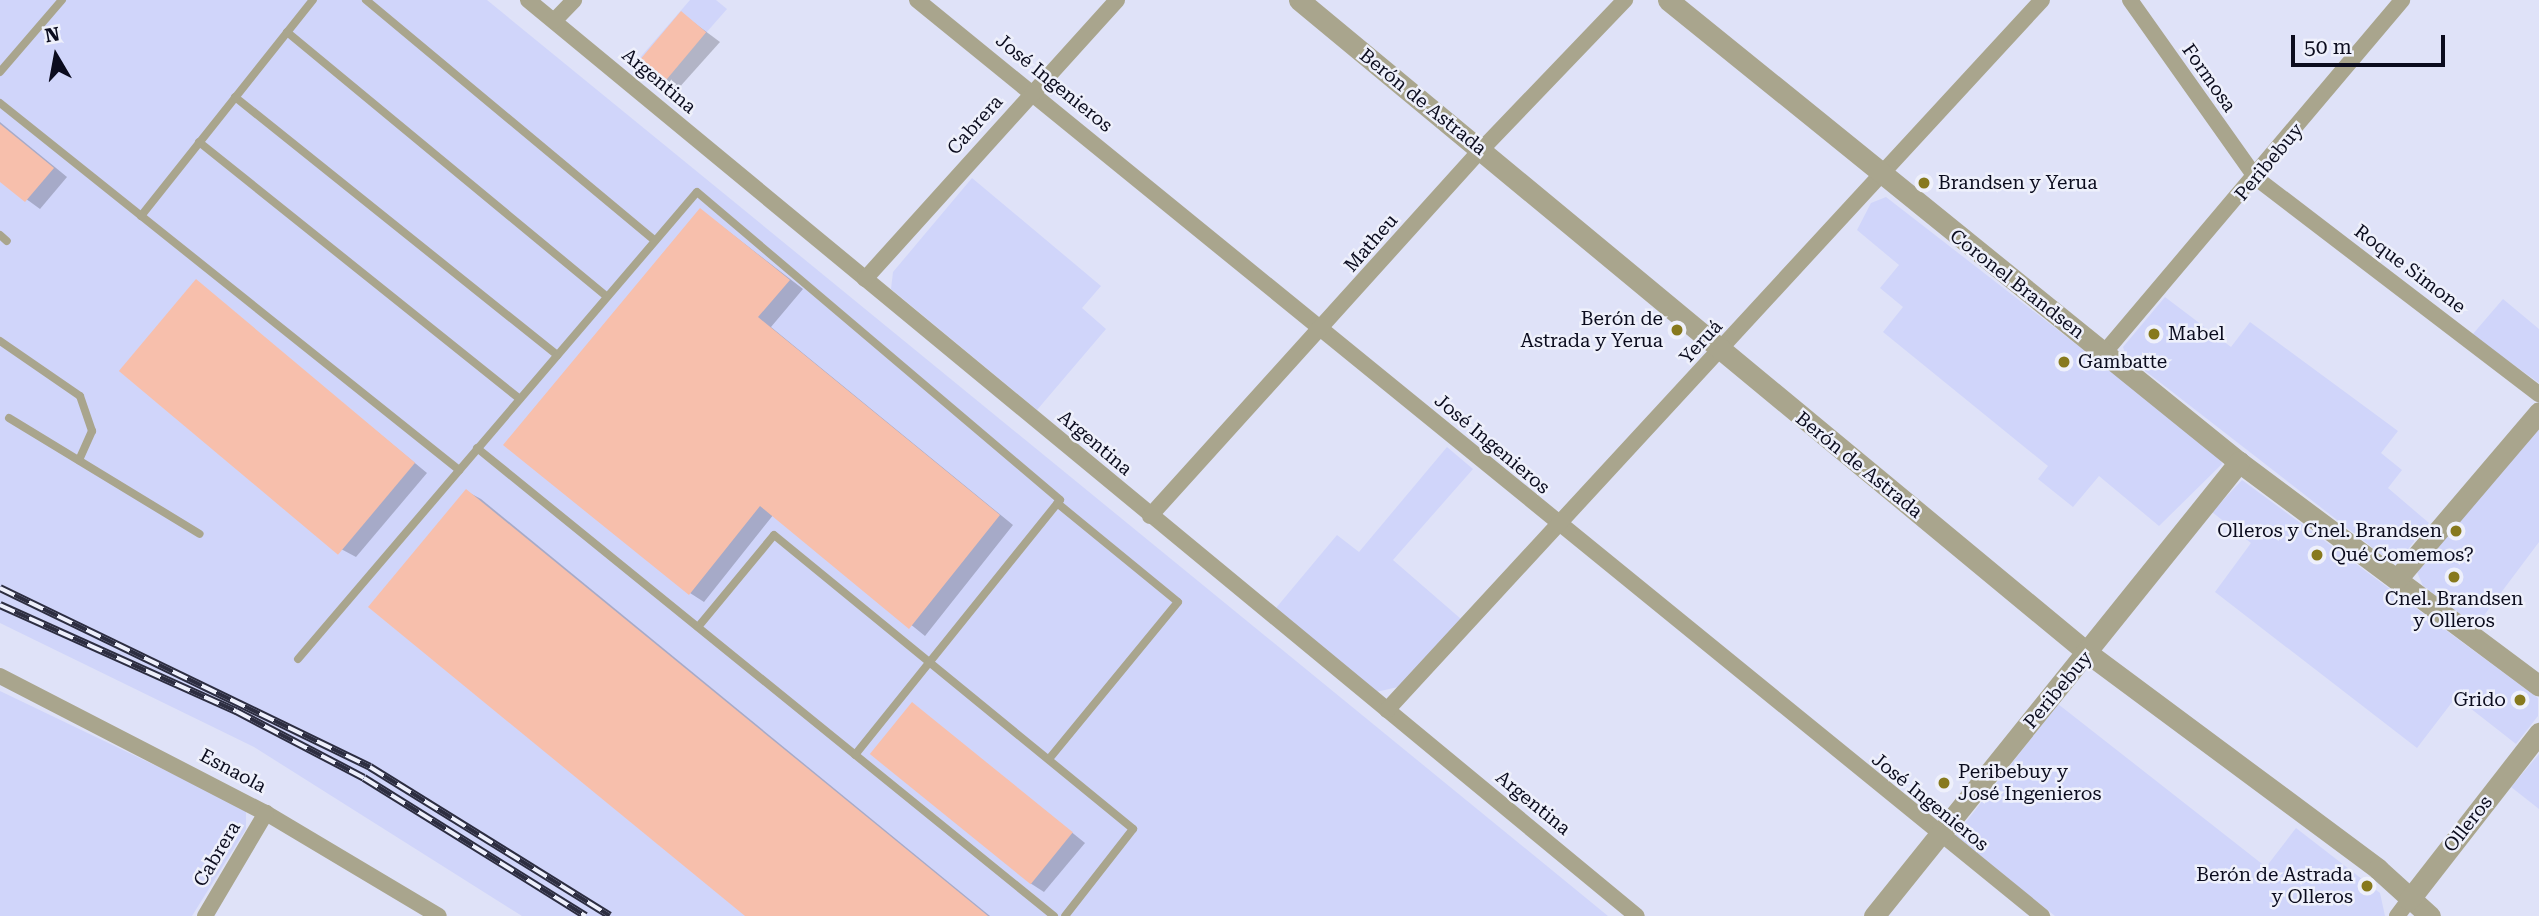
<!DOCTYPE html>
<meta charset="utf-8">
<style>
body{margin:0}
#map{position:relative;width:2539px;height:916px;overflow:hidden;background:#dfe2f8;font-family:"Roboto Serif",serif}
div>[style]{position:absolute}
.built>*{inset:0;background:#d0d5fa}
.shadow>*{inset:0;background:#0003}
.building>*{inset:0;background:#f7bfac;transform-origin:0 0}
.service>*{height:8px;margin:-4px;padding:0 4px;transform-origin:4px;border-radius:4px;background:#a9a58d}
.minor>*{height:16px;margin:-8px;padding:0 8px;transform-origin:8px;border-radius:8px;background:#a9a58d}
.tertiary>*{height:21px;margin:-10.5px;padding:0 10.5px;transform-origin:10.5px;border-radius:10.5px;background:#a9a58d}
.rail>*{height:8px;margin-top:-4px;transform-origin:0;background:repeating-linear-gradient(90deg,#eef0fb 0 16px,#2d2e41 0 32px);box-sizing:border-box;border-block:2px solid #2d2e41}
.dots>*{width:19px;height:19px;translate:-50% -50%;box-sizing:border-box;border:4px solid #eef0fb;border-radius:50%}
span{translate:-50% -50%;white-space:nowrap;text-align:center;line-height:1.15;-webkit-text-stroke:5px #eef0fb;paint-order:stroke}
.street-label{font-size:19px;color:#0b0c1e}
.poi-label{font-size:19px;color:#0b0c1e}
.left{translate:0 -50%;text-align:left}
.right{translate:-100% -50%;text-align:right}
.north{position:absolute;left:21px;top:21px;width:70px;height:70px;-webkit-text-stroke:5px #eef0fb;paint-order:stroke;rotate:350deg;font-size:19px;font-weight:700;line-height:28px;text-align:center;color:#0b0c1e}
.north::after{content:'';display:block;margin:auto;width:24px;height:32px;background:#0b0c1e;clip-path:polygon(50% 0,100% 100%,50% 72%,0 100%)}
.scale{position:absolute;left:2291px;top:35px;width:154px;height:32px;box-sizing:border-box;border:4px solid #0b0c1e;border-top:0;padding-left:9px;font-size:21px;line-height:24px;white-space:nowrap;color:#0b0c1e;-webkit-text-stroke:5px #eef0fb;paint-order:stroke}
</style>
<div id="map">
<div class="built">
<div style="clip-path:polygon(0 0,487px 0,1608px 916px,522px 916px,254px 747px,0 623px)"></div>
<div style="clip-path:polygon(690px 0,716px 0,727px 9px,662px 83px,637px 61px)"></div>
<div style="clip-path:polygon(972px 178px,1101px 286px,1082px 308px,1106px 329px,1037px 410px,891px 289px,893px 272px)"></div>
<div style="clip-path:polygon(1886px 197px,2219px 455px,2222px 464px,2159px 526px,2099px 476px,2073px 507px,2038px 479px,2048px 466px,1883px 332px,1903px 307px,1880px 288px,1899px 265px,1857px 230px,1871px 203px)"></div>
<div style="clip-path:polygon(2165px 297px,2231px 347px,2250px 322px,2398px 431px,2381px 453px,2402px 470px,2388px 488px,2429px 523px,2404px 554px,2386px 558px,2126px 356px,2123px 347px)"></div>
<div style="clip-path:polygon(2503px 299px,2539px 329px,2539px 383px,2472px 335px)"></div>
<div style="clip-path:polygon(2539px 425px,2539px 542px,2476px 626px,2423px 586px,2417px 572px)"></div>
<div style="clip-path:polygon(1447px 447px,1473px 469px,1393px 560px,1461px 619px,1398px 687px,1376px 692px,1276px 608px,1337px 535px,1359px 552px)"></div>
<div style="clip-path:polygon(2242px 480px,2538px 698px,2538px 716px,2516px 744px,2456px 697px,2417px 748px,2215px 592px,2251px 543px,2212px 512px)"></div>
<div style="clip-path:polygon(0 691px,246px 809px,246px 829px,192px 916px,0 916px)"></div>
<div style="clip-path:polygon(2058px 704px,2266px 867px,2296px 828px,2380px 893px,2385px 916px,2055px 916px,1955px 836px)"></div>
<div style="clip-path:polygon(2539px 754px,2539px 809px,2511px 787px)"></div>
</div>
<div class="shadow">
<div style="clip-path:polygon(681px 13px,720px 42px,677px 90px,663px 82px)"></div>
<div style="clip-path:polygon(0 122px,67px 177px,40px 209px,0 180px)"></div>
<div style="clip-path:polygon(701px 210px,803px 289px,771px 327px,1013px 525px,925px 636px,774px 514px,704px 602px,690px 593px)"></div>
<div style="clip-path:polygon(196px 282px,427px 473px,356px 557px,341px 549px)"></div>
<div style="clip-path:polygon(466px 491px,481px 499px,990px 916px,748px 916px)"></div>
<div style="clip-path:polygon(913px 704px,1085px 843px,1044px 892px,1030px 883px)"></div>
</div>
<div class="building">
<div style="left:681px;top:11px;width:33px;height:67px;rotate:40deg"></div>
<div style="clip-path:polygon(0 124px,54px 168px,25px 202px,0 182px)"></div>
<div style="clip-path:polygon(700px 208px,790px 280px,758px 317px,1000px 515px,909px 629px,760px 506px,689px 595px,503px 445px)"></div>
<div style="left:196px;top:279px;width:286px;height:120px;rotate:40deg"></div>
<div style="clip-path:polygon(466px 489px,988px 916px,745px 916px,368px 607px)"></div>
<div style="left:912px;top:702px;width:207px;height:67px;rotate:39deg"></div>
</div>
<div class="service">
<div style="left:366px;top:0;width:376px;rotate:39.8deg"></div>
<div style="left:287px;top:32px;width:415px;rotate:39.6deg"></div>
<div style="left:0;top:72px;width:95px;rotate:-49.3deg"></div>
<div style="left:235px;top:97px;width:413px;rotate:38.7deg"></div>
<div style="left:0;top:103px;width:588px;rotate:38.64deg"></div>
<div style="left:199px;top:142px;width:411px;rotate:38.7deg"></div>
<div style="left:141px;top:216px;width:276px;rotate:-51.5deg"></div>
<div style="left:0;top:235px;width:9px;rotate:41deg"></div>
<div style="left:0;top:341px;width:97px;rotate:34.5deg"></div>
<div style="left:80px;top:396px;width:37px;rotate:71deg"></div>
<div style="left:92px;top:431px;width:32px;rotate:114deg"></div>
<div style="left:9px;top:418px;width:223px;rotate:31.3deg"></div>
<div style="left:477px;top:448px;width:743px;rotate:39.05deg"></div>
<div style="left:698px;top:627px;width:119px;rotate:-50.4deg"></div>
<div style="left:774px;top:535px;width:464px;rotate:39.3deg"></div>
<div style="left:1133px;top:829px;width:110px;rotate:128deg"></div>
<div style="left:298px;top:659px;width:614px;rotate:-49.49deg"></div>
<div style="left:697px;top:192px;width:476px;rotate:40.3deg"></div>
<div style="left:1060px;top:500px;width:327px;rotate:128.8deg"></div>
<div style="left:1049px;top:759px;width:203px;rotate:-50.6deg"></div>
<div style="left:1178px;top:602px;width:156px;rotate:-140.7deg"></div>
</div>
<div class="minor">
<div style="left:528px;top:0;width:1438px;rotate:39.56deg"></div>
<div style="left:917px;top:0;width:1451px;rotate:39.15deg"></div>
<div style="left:2130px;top:0;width:218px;rotate:54.7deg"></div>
<div style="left:2256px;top:178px;width:356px;rotate:37.4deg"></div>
<div style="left:554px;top:21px;width:29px;rotate:-46deg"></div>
<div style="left:865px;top:279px;width:376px;rotate:-47.9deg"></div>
<div style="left:2104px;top:353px;width:462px;rotate:-49.8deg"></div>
<div style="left:1150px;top:516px;width:495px;rotate:-47.9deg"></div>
<div style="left:1482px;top:149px;width:207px;rotate:-46.2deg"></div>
<div style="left:0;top:676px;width:299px;rotate:27.3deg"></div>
<div style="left:266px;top:813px;width:201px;rotate:30.8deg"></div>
<div style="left:1387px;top:710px;width:966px;rotate:-47.31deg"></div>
<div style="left:205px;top:916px;width:120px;rotate:-59.4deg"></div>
<div style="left:2397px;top:916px;width:20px;rotate:-53deg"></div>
</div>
<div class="tertiary">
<div style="left:1299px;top:0;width:1026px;rotate:39.62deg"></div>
<div style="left:2089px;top:654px;width:360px;rotate:36.6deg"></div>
<div style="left:2378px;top:869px;width:70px;rotate:42.1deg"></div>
<div style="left:1668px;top:0;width:734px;rotate:38.98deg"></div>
<div style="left:2239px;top:462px;width:374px;rotate:36.7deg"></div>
<div style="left:2397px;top:579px;width:219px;rotate:-49.6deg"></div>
<div style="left:2409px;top:900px;width:212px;rotate:-52.1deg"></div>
<div style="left:1874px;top:916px;width:583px;rotate:-51.2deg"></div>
</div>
<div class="rail">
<div style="left:0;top:588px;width:411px;rotate:25.8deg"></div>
<div style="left:370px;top:767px;width:282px;rotate:31.8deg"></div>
<div style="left:0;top:605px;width:259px;rotate:24.2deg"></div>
<div style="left:236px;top:711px;width:144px;rotate:27.6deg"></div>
<div style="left:364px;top:778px;width:261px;rotate:31.9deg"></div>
</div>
<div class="dots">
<div style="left:1924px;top:183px;background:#87791d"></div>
<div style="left:1677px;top:330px;background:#87791d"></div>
<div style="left:2154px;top:334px;background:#87791d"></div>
<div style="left:2064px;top:362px;background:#87791d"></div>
<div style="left:2456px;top:531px;background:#87791d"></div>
<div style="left:2317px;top:555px;background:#87791d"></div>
<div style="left:2454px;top:577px;background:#87791d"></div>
<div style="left:2520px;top:700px;background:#87791d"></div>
<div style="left:1944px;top:783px;background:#87791d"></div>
<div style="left:2367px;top:886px;background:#87791d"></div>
</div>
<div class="street-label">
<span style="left:2209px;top:78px;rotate:55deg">Formosa</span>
<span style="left:659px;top:81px;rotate:40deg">Argentina</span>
<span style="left:1054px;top:83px;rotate:39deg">José Ingenieros</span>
<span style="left:1423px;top:102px;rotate:39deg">Berón de Astrada</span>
<span style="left:975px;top:125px;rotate:-48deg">Cabrera</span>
<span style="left:2269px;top:162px;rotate:-50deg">Peribebuy</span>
<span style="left:1371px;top:243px;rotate:-49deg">Matheu</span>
<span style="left:2410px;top:269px;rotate:37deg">Roque Simone</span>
<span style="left:2017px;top:284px;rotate:38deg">Coronel Brandsen</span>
<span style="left:1701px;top:342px;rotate:-47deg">Yeruá</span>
<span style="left:1095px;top:443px;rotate:40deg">Argentina</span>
<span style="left:1492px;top:444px;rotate:40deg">José Ingenieros</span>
<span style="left:1859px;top:465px;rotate:39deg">Berón de Astrada</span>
<span style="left:2058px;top:690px;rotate:-50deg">Peribebuy</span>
<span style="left:233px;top:771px;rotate:28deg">Esnaola</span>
<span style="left:1930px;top:802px;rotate:39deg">José Ingenieros</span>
<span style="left:1533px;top:803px;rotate:39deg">Argentina</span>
<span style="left:2468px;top:824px;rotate:-52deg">Olleros</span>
<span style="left:217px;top:854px;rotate:-59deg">Cabrera</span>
</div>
<div class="poi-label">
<span class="left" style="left:1938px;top:183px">Brandsen y Yerua</span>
<span class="right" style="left:1663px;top:330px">Berón de<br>Astrada y Yerua</span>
<span class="left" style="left:2168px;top:334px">Mabel</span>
<span class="left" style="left:2078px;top:362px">Gambatte</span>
<span class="right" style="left:2442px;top:531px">Olleros y Cnel. Brandsen</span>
<span class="left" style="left:2331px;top:555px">Qué Comemos?</span>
<span style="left:2454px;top:610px">Cnel. Brandsen<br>y Olleros</span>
<span class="right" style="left:2506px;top:700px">Grido</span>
<span class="left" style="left:1958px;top:783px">Peribebuy y<br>José Ingenieros</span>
<span class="right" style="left:2353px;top:886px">Berón de Astrada<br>y Olleros</span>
</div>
<div class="north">N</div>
<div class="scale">50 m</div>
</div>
